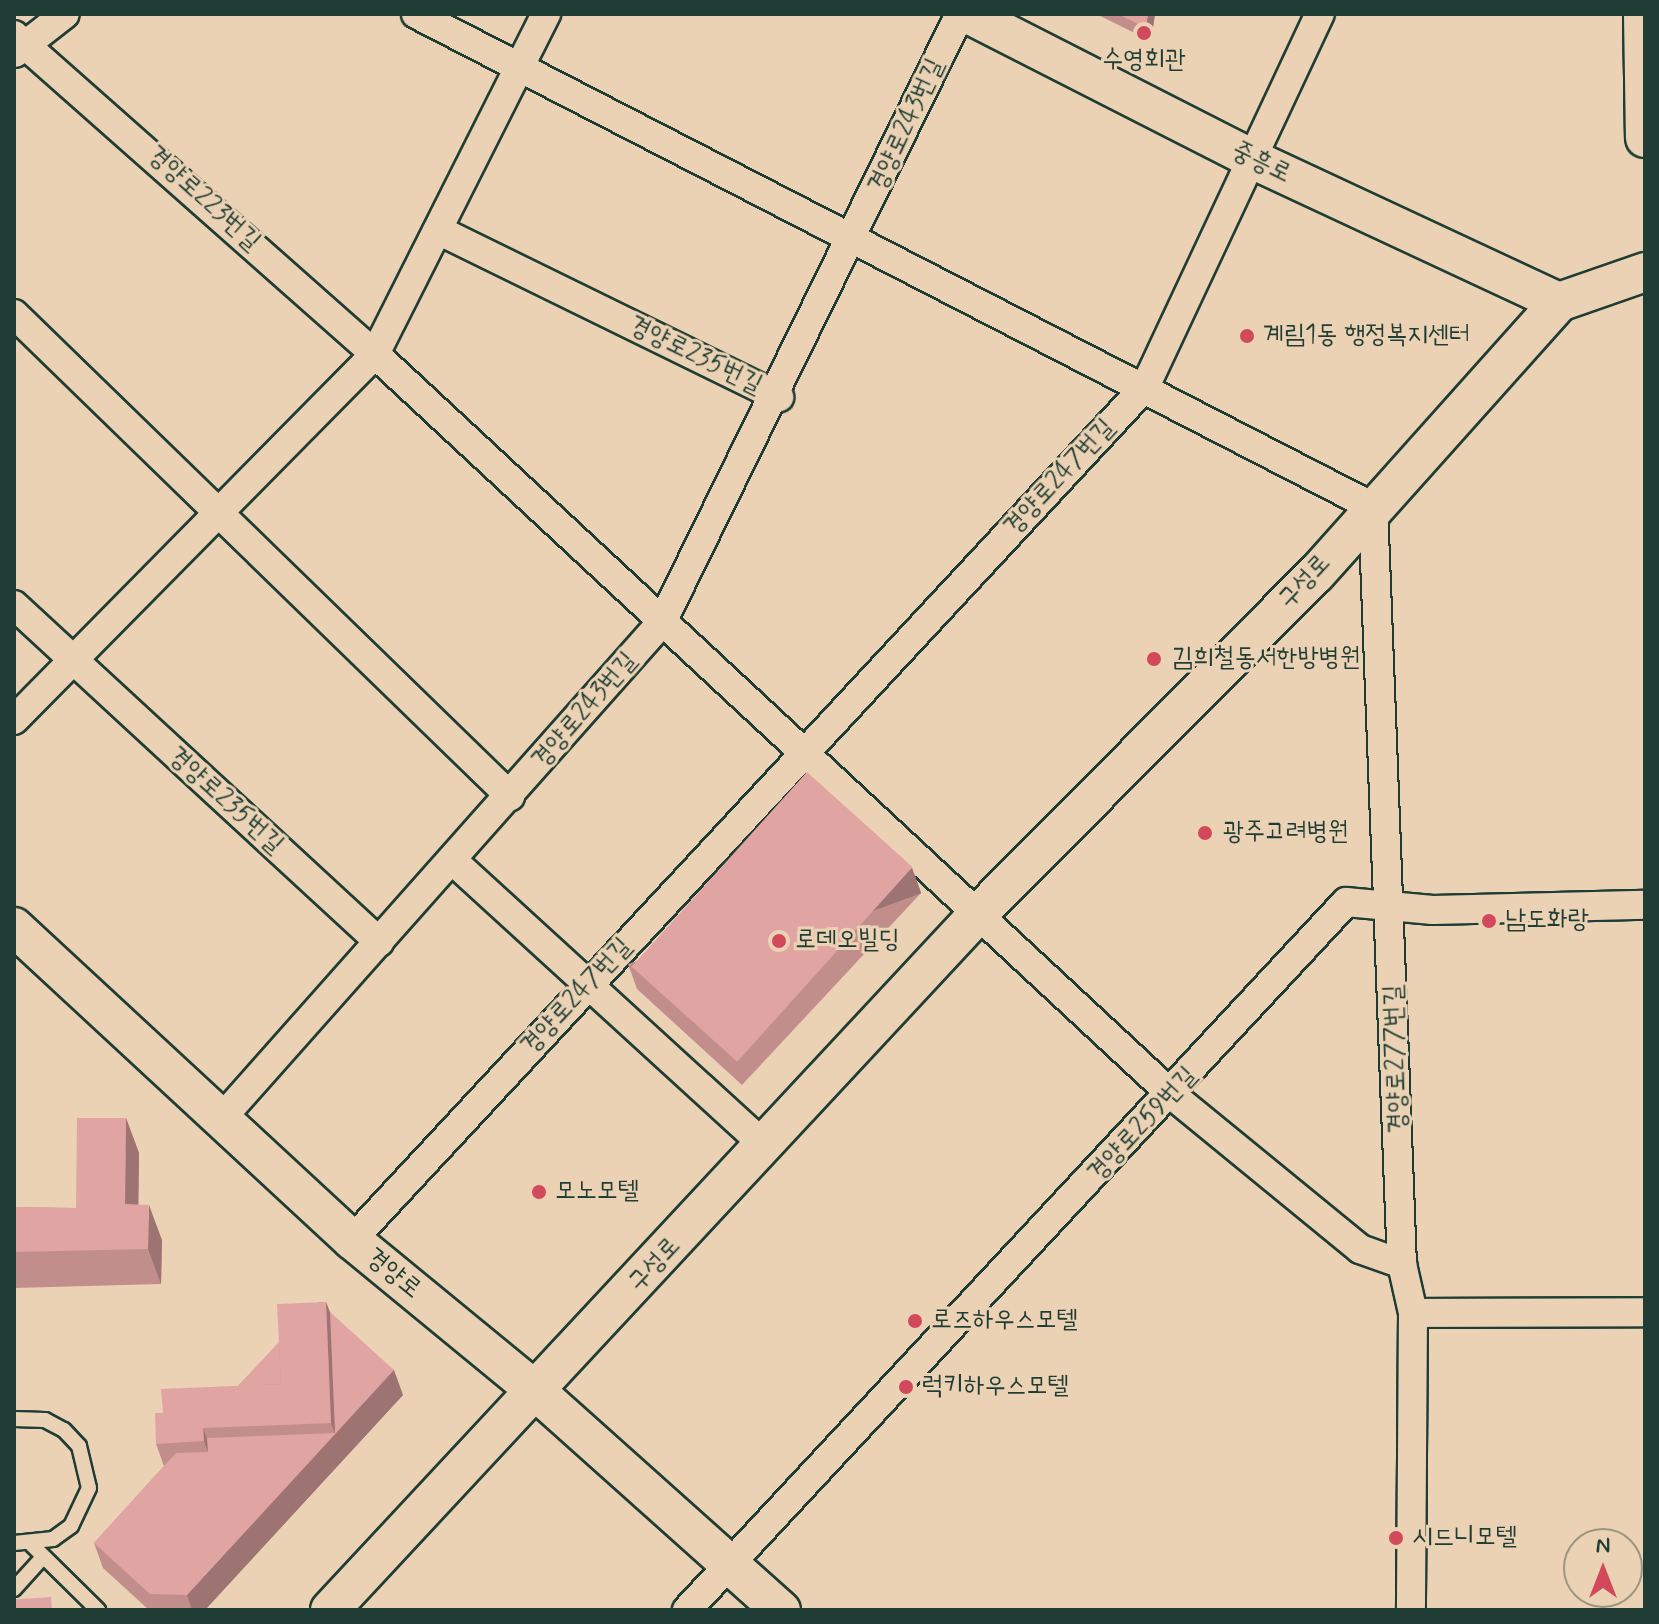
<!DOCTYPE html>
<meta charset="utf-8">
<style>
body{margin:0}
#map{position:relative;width:1659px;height:1624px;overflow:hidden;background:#ecd2b4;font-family:Mynerve,"Poor Story",sans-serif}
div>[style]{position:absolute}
.roads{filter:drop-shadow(2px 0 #1f3d34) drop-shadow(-2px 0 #1f3d34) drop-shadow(0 2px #1f3d34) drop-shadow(0 -2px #1f3d34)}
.lane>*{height:14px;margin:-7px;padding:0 7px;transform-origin:7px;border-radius:7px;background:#ecd2b4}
.street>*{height:28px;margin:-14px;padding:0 14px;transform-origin:14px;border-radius:14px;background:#ecd2b4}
.secondary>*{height:38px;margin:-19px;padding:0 19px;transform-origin:19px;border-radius:19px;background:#ecd2b4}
.wall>*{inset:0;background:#c18e8c}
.shaded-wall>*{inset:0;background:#9d7472;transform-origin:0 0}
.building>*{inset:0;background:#e0a5a3;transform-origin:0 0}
.dots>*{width:22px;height:22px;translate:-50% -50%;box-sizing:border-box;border:4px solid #ecd2b4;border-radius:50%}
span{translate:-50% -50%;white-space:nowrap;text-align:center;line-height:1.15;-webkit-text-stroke:6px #ecd2b4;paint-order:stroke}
.poi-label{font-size:26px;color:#1f3d34}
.left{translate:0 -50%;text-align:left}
.street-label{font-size:26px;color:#1f3d34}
.frame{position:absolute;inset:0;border:16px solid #1f3d34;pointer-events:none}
.north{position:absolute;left:1563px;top:1528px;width:80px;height:80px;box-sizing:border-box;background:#ecd2b4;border:2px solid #9a9681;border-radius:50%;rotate:0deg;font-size:22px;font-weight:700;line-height:32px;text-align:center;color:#1f3d34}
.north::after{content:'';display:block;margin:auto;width:28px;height:36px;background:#d1495b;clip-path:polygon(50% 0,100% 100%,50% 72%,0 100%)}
</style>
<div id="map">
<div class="roads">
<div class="lane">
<div style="left:14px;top:1419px;width:31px;rotate:2deg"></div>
<div style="left:45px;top:1420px;width:21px;rotate:28deg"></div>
<div style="left:64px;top:1430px;width:22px;rotate:47deg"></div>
<div style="left:79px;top:1446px;width:43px;rotate:76.6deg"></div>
<div style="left:89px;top:1488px;width:42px;rotate:115.3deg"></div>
<div style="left:71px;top:1526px;width:22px;rotate:144deg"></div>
<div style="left:53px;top:1539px;width:39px;rotate:174deg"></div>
<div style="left:32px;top:1545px;width:93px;rotate:44.6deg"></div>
<div style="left:14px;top:1589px;width:43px;rotate:-47.8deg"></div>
</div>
<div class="street">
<div style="left:416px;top:14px;width:1077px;rotate:27.26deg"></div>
<div style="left:1373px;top:507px;width:758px;rotate:87.81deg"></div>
<div style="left:1402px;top:1264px;width:50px;rotate:77.3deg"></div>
<div style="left:1413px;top:1313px;width:297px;rotate:90.4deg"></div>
<div style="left:14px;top:35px;width:482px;rotate:41.5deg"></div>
<div style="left:375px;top:354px;width:1088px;rotate:42.91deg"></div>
<div style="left:1172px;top:1095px;width:243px;rotate:39.3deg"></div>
<div style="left:1360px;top:1249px;width:45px;rotate:19.7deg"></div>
<div style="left:15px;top:53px;width:63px;rotate:-38deg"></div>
<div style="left:438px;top:230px;width:380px;rotate:26.1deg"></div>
<div style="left:14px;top:314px;width:692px;rotate:44.18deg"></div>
<div style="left:14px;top:605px;width:497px;rotate:42.7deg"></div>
<div style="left:14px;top:720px;width:514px;rotate:-45.39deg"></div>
<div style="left:375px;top:354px;width:381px;rotate:-63.3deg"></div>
<div style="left:452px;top:860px;width:424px;rotate:42.4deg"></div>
<div style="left:220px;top:1120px;width:666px;rotate:-48.41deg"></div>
<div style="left:662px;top:622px;width:677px;rotate:-63.89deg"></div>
<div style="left:352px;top:1240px;width:1165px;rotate:-47.09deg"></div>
<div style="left:1145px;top:387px;width:412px;rotate:-64.9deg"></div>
<div style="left:1413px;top:1313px;width:232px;rotate:-0.2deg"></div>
<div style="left:687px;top:1610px;width:967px;rotate:-47.05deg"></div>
<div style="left:1346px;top:902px;width:87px;rotate:5.3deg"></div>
<div style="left:1433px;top:910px;width:212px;rotate:-1.4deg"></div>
</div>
<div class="secondary">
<div style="left:968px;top:14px;width:321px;rotate:27deg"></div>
<div style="left:1254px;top:160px;width:336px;rotate:25deg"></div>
<div style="left:1643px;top:14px;width:124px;rotate:89.1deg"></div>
<div style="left:14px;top:927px;width:461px;rotate:42.8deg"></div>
<div style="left:352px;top:1240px;width:241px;rotate:39.4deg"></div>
<div style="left:538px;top:1393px;width:326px;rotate:41.8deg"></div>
<div style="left:330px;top:1610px;width:948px;rotate:-47.05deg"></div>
<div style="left:976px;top:916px;width:482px;rotate:-45.2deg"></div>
<div style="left:1316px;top:574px;width:365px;rotate:-48.2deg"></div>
<div style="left:1559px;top:302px;width:91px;rotate:-19.2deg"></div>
</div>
</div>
<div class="wall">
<div style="clip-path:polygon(1096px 14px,1155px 14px,1151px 41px)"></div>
<div style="clip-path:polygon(912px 868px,921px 893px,742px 1085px,637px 989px,628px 964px)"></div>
<div style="clip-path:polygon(126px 1118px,139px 1153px,138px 1205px,162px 1240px,161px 1284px,14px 1288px,14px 1207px,76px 1208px)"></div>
<div style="clip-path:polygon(319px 1302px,326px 1302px,330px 1312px,403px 1395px,205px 1610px,149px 1610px,103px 1568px,94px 1543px,164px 1466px,156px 1444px,163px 1413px,238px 1386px)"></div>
</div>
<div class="shaded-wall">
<div style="clip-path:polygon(1148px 14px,1155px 14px,1151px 41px,1146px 28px)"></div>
<div style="left:912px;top:868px;width:27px;height:262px;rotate:70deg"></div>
<div style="clip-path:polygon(126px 1118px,139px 1153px,138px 1240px,125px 1204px)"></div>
<div style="clip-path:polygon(149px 1205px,162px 1240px,161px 1284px,148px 1249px)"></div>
<div style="clip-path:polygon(326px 1302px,339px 1337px,394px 1370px,403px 1395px,205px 1610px,192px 1610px,187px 1595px,335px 1434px,331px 1423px)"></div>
<div style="clip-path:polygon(203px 1428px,216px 1463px,217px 1477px,204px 1441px)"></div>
</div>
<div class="building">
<div style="clip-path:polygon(1118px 14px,1148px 14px,1146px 28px)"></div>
<div style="left:807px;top:772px;width:142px;height:262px;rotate:42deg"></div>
<div style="clip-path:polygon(77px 1118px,126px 1118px,125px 1204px,149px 1205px,148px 1249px,14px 1252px,14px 1207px,76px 1208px)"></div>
<div style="clip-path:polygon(326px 1302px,331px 1423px,203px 1428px,204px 1441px,156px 1444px,155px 1413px,163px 1413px,161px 1389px,281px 1384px,277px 1304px)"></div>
<div style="clip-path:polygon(330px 1312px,394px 1370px,187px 1595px,150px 1594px,94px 1543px,176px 1453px,208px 1452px,207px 1438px,335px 1433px)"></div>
<div style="clip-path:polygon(279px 1342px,281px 1384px,238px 1386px)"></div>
<div style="left:51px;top:1597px;width:13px;height:37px;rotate:86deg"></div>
</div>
<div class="dots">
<div style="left:1144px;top:33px;background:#d1495b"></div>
<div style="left:1247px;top:336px;background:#d1495b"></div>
<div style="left:1154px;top:659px;background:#d1495b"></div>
<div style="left:1205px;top:833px;background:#d1495b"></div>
<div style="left:1489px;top:921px;background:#d1495b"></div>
<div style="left:779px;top:941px;background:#d1495b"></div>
<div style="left:539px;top:1192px;background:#d1495b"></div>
<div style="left:915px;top:1321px;background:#d1495b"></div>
<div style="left:906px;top:1387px;background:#d1495b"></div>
<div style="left:1396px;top:1538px;background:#d1495b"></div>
</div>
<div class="poi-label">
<span style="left:1144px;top:61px">수영회관</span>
<span class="left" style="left:1263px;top:336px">계림1동 행정복지센터</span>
<span class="left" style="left:1172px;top:659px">김희철동서한방병원</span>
<span class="left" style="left:1223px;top:833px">광주고려병원</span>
<span class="left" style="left:1505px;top:921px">남도화랑</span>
<span class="left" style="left:795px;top:941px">로데오빌딩</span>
<span class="left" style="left:555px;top:1192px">모노모텔</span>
<span class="left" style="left:931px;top:1321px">로즈하우스모텔</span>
<span class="left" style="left:922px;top:1387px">럭키하우스모텔</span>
<span class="left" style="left:1412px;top:1538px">시드니모텔</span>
</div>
<div class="street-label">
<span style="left:907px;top:126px;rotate:-65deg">경양로243번길</span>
<span style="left:1261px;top:163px;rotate:26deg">중흥로</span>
<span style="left:203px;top:199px;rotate:42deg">경양로223번길</span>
<span style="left:695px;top:356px;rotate:26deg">경양로235번길</span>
<span style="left:1060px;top:478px;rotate:-47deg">경양로247번길</span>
<span style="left:1305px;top:582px;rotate:-47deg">구성로</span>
<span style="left:585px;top:711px;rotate:-49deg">경양로243번길</span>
<span style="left:225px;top:801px;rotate:42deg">경양로235번길</span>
<span style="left:577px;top:997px;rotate:-47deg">경양로247번길</span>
<span style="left:1397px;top:1059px;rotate:-92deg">경양로277번길</span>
<span style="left:1143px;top:1125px;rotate:-47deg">경양로259번길</span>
<span style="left:655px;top:1265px;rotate:-47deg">구성로</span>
<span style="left:393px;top:1274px;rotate:39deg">경양로</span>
</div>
<div class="frame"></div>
<div class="north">N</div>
</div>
